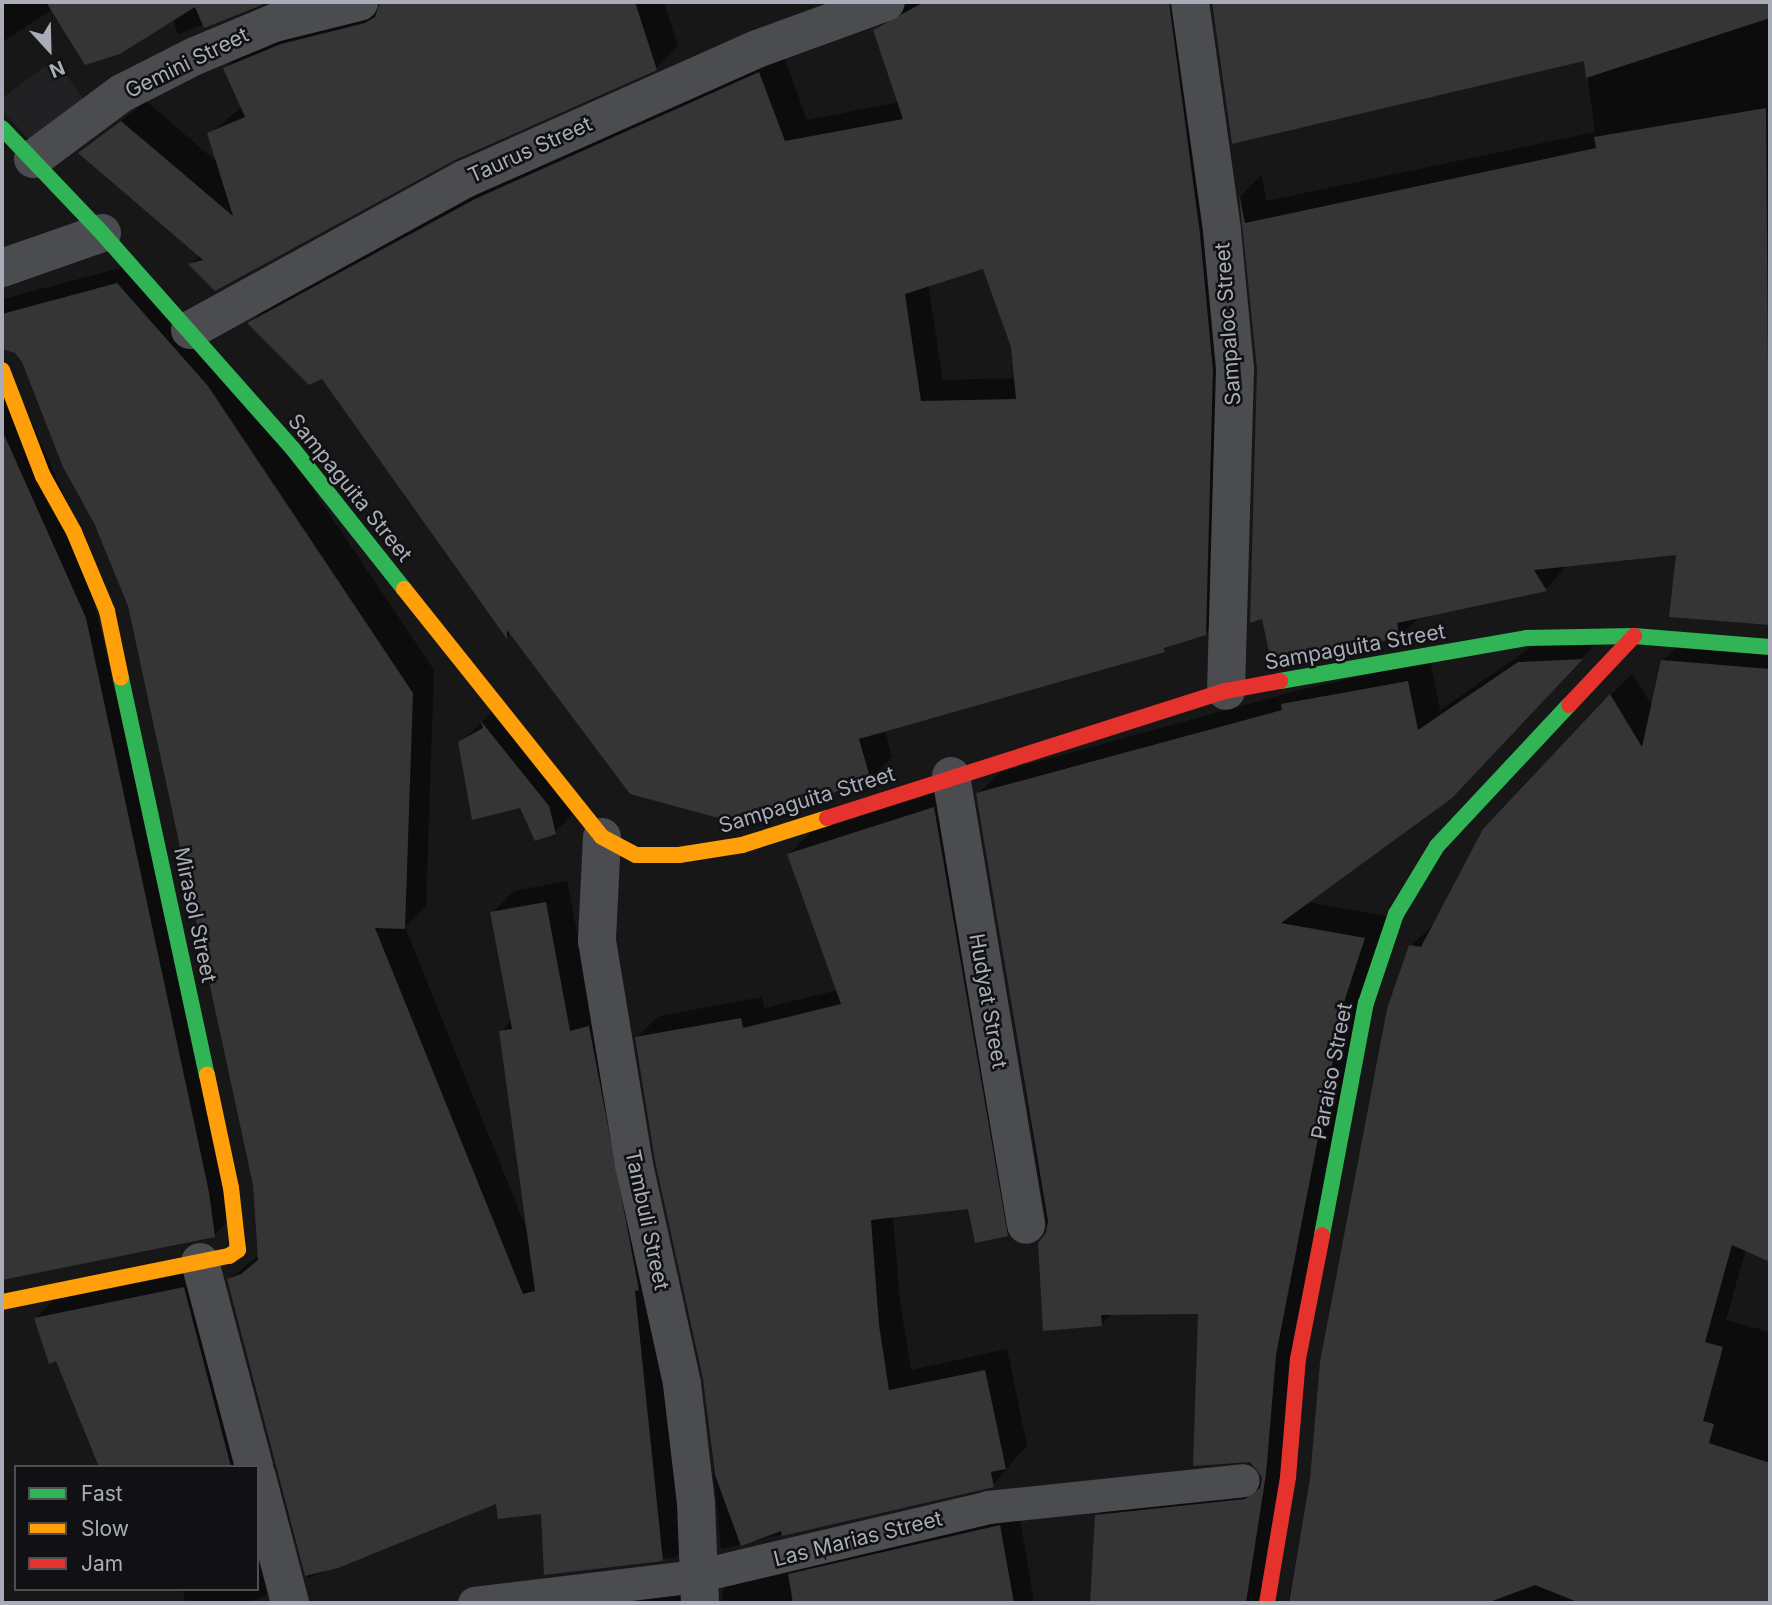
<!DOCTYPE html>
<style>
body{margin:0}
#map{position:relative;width:1772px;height:1605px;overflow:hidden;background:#171717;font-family:Inter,sans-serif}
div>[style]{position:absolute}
.built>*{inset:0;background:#212123}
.shadow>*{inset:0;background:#0007}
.building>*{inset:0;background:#353536}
.lane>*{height:33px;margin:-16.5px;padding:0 16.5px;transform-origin:16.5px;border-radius:16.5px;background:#4b4c50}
.street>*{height:38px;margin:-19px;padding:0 19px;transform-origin:19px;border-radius:19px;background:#4b4c50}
.fast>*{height:16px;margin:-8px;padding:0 8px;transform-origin:8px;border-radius:8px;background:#30b455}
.slow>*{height:16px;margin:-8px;padding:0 8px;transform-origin:8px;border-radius:8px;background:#ff9f0a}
.jam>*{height:16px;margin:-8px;padding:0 8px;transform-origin:8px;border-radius:8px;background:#e5322d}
span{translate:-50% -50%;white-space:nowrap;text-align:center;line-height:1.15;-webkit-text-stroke:5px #111113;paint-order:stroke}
.street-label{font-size:21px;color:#a8adb8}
.frame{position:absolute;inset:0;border:4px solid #a8adb8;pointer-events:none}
.legend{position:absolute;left:14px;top:1465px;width:245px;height:126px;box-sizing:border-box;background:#111113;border:2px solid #4d4f55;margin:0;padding:9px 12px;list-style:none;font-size:21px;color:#a8adb8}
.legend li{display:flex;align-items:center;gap:14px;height:35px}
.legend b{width:35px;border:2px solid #4d4f55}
.north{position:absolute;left:14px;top:14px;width:70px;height:70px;-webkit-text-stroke:5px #111113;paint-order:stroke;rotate:158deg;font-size:19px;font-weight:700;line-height:28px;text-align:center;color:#a8adb8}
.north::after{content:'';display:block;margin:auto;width:24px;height:32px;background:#a8adb8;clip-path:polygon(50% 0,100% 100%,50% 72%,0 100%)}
</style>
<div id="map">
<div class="built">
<div style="clip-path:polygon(55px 59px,92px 111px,42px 153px,2px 111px,2px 98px)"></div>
</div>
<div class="shadow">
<div style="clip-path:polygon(2px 2px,264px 2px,178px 34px,171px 15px,53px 9px,2px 42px)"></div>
<div style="clip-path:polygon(664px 2px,678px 46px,656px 68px,454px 158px,215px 289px,191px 264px,200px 255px,81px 153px,146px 101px,218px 163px,209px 134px,242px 107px,225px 69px,247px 46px,305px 22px,382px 2px)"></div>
<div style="clip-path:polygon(evenodd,915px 2px,1193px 2px,1222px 210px,1227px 611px,1205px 634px,1171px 644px,1164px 650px,885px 730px,892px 757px,870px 779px,512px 633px,507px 637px,323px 377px,250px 323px,272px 302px,499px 177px,782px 51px,807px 120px,899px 102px,875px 30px,897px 8px,915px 2px,984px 267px,1013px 346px,1016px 378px,943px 380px,928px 285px,984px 267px)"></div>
<div style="clip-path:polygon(1214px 2px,1770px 2px,1770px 623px,1671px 615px,1678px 553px,1567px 565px,1546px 589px,1420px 616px,1400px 636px,1259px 369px,1241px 196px,1261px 175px,1267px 201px,1595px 132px,1585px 59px,1233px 142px)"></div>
<div style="clip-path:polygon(139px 263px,229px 364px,434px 670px,426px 906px,405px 927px,527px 1230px,501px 1032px,512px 1020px,492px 913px,514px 891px,567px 881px,697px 1536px,676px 1557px,546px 1573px,543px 1512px,498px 1502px,308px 1578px,229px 1279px,259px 1255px,254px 1185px,130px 606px,24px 361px,4px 345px,2px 355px,75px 520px,236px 1213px,214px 1235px,3px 1278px,2px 293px,3px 299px)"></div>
<div style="clip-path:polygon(1602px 637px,1474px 773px,1307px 902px,1386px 916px,1259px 1603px,1091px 1603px,1097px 1516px,1119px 1493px,1264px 1478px,1200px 1312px,1113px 1313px,1101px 1324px,1048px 1234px,978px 794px,1000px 772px,1296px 691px,1430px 660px,1440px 710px,1542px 640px)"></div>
<div style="clip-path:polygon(1685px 639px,1770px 645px,1770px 1260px,1746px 1249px,1726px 1320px,1770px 1332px,1770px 1603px,1288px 1603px,1410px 946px,1435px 924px,1611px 695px,1632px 674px,1653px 707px,1662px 661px)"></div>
<div style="clip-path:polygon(501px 703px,574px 813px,555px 832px,521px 806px,460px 743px)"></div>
<div style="clip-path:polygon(955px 786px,1029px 1213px,1007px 1235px,969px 1207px,893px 1216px,900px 1302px,911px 1370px,1007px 1349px,1027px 1445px,993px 1485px,721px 1549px,705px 1381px,637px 1037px,659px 1016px,762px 997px,764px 1008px,838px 990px,789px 854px,811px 832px)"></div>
<div style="clip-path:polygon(202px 1270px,254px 1467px,101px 1467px,57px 1359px,36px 1318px,54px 1300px)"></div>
<div style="clip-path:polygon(257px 1478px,284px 1577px,265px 1596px,246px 1603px,186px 1603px,182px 1589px,257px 1589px)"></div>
<div style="clip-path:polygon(1018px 1508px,1034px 1603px,722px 1603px,723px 1591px,741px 1573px)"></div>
<div style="clip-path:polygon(695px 1581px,711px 1603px,510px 1603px)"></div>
</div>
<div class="building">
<div style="clip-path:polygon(46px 2px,269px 2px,204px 28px,195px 7px,120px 54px,85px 65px)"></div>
<div style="clip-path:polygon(380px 2px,635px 2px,657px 70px,455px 160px,215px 291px,188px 264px,203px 260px,78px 153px,121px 121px,233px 216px,207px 133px,245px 117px,223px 68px,281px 44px,365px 23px,375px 17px)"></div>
<div style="clip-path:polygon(evenodd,924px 2px,1169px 2px,1200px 234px,1213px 370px,1206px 635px,1164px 648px,1165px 652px,859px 739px,871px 781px,764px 815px,715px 817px,630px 794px,507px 630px,507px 639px,322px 379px,309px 385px,247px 323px,475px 199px,759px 72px,785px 141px,903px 119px,873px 30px,924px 2px,983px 269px,1011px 347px,1016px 399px,921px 401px,905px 294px,983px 269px)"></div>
<div style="clip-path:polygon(1212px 2px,1770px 2px,1770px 18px,1586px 78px,1584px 61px,1232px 144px)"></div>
<div style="clip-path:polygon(1766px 108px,1770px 625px,1669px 617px,1676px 555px,1534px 570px,1547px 591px,1397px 623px,1400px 638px,1271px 661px,1262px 619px,1250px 623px,1257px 369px,1239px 195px,1245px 223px,1596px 148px,1594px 137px)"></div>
<div style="clip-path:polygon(117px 283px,208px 386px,413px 693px,405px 929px,375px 928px,523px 1294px,535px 1291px,499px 1031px,512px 1029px,490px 912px,546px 902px,570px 1031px,589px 1026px,639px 1290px,635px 1291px,663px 1561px,544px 1575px,541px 1514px,498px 1519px,496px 1504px,338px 1568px,305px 1576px,227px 1279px,241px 1274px,258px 1260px,253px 1185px,128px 606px,94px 523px,63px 467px,22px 362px,15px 353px,2px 349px,2px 314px)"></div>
<div style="clip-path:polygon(2px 430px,86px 618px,209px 1192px,215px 1237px,2px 1280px)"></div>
<div style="clip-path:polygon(1583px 659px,1452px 798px,1281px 923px,1365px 938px,1345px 999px,1276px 1355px,1266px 1474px,1246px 1603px,1090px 1603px,1095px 1515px,1245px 1499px,1260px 1488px,1262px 1477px,1250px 1462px,1193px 1466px,1198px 1314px,1101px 1315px,1102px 1326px,1043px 1331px,1038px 1243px,1046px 1233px,1048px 1221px,976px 793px,1282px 710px,1281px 704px,1408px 681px,1418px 730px,1518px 662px)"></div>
<div style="clip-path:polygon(1661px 660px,1770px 669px,1770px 1262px,1732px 1245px,1705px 1342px,1723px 1347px,1703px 1421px,1714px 1424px,1709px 1443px,1770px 1463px,1770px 1603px,1580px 1603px,1535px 1585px,1487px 1603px,1289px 1603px,1310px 1479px,1320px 1362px,1387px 1009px,1409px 945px,1421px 947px,1483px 829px,1610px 694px,1642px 747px)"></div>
<div style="clip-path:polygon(480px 720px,549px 806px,556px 834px,535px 841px,520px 808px,472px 820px,458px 742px,483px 728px)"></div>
<div style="clip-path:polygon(934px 807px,1008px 1236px,975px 1243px,968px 1209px,871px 1220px,879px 1325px,889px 1390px,985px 1370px,1006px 1469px,991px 1472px,994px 1487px,782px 1536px,781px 1531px,741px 1546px,715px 1475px,703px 1379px,655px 1161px,635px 1037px,741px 1018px,743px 1028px,841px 1004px,787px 854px)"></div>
<div style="clip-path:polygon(184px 1287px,231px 1467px,99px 1467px,56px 1361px,49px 1364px,34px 1318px)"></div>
<div style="clip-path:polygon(1000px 1525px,1014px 1603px,793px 1603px,788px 1574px)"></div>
</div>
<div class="lane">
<div style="left:474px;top:1603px;width:225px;rotate:-6.9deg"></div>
<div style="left:697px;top:1576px;width:299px;rotate:-13.3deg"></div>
<div style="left:988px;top:1507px;width:256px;rotate:-6deg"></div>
</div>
<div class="street">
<div style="left:1190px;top:2px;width:231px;rotate:82deg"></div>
<div style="left:1222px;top:231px;width:139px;rotate:84.6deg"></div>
<div style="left:1235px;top:369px;width:322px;rotate:91.6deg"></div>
<div style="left:33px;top:159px;width:111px;rotate:-36.6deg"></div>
<div style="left:122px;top:93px;width:82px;rotate:-26.9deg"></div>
<div style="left:195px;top:56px;width:86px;rotate:-22.7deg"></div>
<div style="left:274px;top:23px;width:88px;rotate:-13.9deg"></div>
<div style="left:2px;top:268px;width:106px;rotate:-19.3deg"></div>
<div style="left:190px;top:330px;width:314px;rotate:-28.8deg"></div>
<div style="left:465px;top:179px;width:320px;rotate:-24deg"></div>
<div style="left:757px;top:49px;width:137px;rotate:-20deg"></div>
<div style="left:951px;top:776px;width:455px;rotate:80.5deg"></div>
<div style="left:602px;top:837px;width:104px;rotate:92.8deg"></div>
<div style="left:597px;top:941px;width:227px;rotate:80.6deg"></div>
<div style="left:634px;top:1165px;width:224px;rotate:77.6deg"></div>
<div style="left:682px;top:1384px;width:121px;rotate:83.3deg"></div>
<div style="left:696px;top:1504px;width:99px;rotate:87.7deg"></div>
<div style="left:200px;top:1262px;width:212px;rotate:75.2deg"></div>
<div style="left:257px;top:1477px;width:130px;rotate:75.3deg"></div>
</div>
<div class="fast">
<div style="left:2px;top:128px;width:145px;rotate:46.4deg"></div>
<div style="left:102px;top:233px;width:288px;rotate:48.5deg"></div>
<div style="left:293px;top:449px;width:179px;rotate:51.6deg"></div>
<div style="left:121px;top:678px;width:406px;rotate:77.8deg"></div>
<div style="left:1280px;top:681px;width:250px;rotate:-9.9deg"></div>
<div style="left:1526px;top:638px;width:108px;rotate:-1.1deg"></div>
<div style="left:1634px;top:636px;width:136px;rotate:4.6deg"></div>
<div style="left:1322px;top:1235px;width:236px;rotate:-79.3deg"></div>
<div style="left:1366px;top:1003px;width:94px;rotate:-71.4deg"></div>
<div style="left:1396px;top:914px;width:79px;rotate:-58.9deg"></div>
<div style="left:1437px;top:846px;width:193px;rotate:-46.9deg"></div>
</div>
<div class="slow">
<div style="left:2px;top:370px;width:114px;rotate:68.9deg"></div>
<div style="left:43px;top:476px;width:64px;rotate:61deg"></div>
<div style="left:74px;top:532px;width:86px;rotate:67.3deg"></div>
<div style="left:107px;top:611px;width:68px;rotate:78.2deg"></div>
<div style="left:404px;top:589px;width:317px;rotate:51.4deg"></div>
<div style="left:602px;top:837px;width:38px;rotate:28deg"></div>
<div style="left:636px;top:855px;width:43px"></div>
<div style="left:679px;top:855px;width:64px;rotate:-9deg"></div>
<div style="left:742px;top:845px;width:89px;rotate:-17.6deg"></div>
<div style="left:2px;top:1302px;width:232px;rotate:-11.5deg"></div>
<div style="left:229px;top:1256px;width:11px;rotate:-34deg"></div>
<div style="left:238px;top:1250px;width:62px;rotate:-96.4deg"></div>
<div style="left:231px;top:1188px;width:116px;rotate:-102deg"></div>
</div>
<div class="jam">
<div style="left:1569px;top:705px;width:95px;rotate:-46.7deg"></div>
<div style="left:827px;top:818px;width:419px;rotate:-17.7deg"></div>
<div style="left:1226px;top:691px;width:55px;rotate:-10.5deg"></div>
<div style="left:1267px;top:1603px;width:128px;rotate:-80.5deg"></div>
<div style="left:1288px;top:1477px;width:118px;rotate:-85.2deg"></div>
<div style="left:1298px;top:1359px;width:126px;rotate:-79deg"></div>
</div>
<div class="street-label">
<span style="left:187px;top:63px;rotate:-26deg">Gemini Street</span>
<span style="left:530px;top:150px;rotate:-24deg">Taurus Street</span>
<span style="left:1228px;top:324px;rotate:-94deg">Sampaloc Street</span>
<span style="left:350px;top:488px;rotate:51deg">Sampaguita Street</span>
<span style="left:1355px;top:647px;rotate:-10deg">Sampaguita Street</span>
<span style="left:807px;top:800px;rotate:-17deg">Sampaguita Street</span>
<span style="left:195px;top:915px;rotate:78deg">Mirasol Street</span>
<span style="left:988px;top:1001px;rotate:80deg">Hudyat Street</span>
<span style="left:1332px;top:1071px;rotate:-79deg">Paraiso Street</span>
<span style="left:647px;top:1220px;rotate:78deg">Tambuli Street</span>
<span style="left:858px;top:1539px;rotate:-14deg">Las Marias Street</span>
</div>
<div class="frame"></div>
<ul class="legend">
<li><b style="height:9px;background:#30b455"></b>Fast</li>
<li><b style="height:9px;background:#ff9f0a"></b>Slow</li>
<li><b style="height:9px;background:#e5322d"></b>Jam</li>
</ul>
<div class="north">N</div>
</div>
